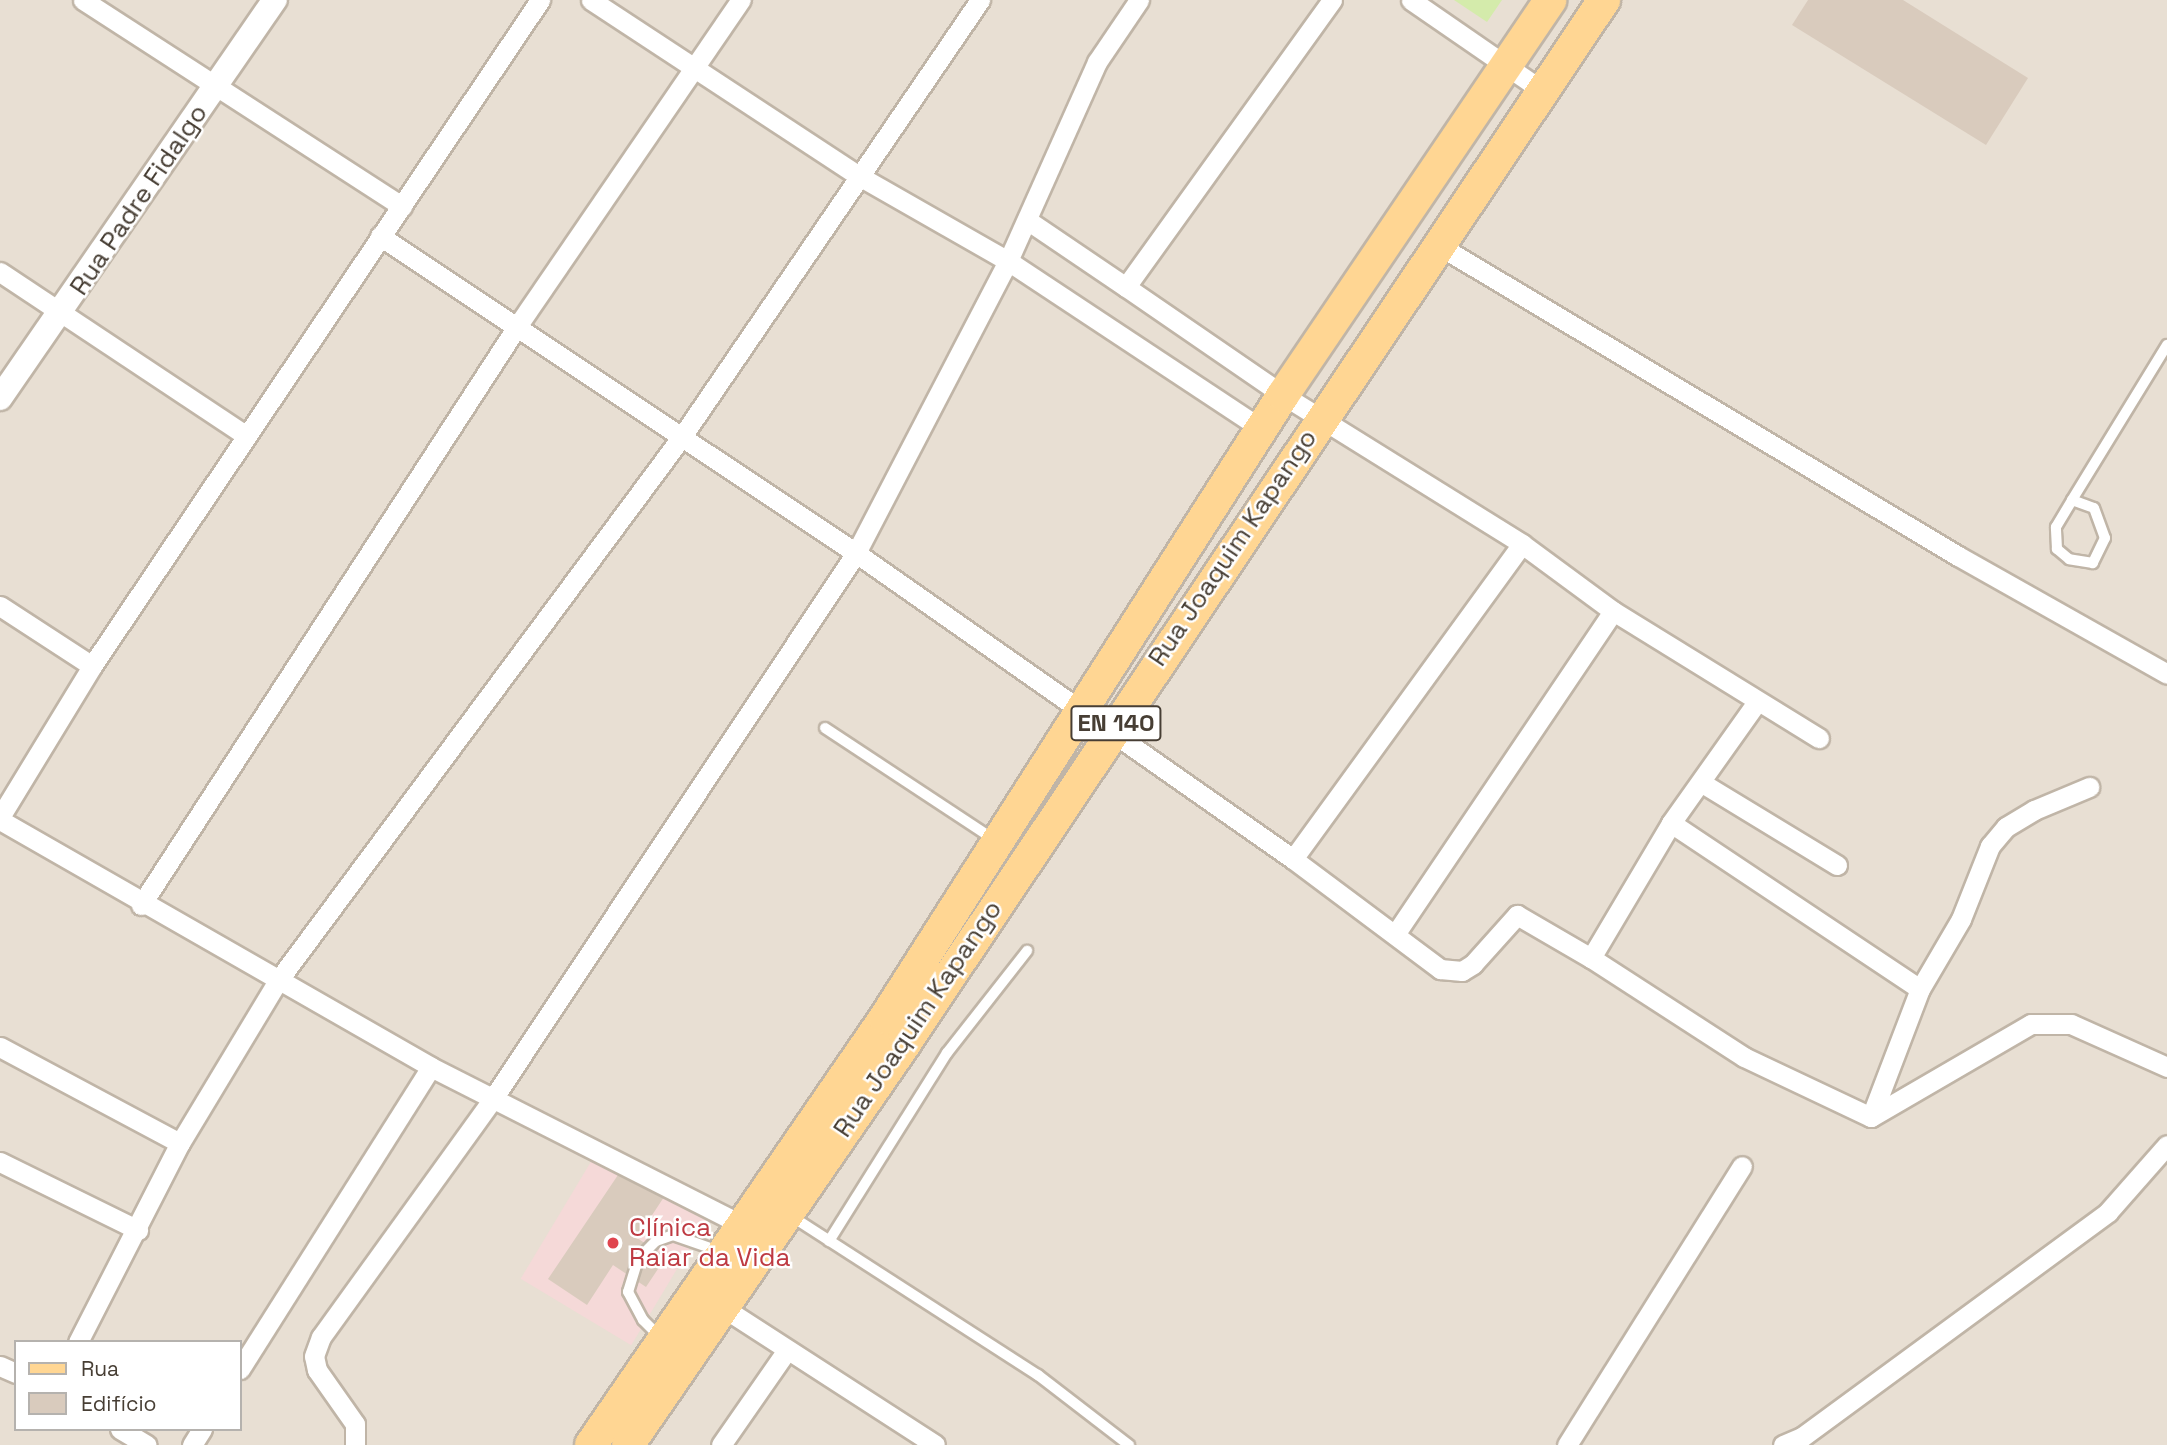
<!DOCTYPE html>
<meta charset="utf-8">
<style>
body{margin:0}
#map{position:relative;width:2167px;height:1445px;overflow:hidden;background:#f4eee5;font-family:"Space Grotesk",sans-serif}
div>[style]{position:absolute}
.residential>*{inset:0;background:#e8dfd3}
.medical>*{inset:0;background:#f5d9d8;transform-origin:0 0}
.green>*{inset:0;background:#d4ebab}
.building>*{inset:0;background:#d9cbbd}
.roads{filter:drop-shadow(2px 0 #c0b5a7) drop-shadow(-2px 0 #c0b5a7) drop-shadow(0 2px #c0b5a7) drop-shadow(0 -2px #c0b5a7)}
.service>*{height:10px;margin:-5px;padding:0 5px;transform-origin:5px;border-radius:5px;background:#fff}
.minor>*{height:19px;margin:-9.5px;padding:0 9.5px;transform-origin:9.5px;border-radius:9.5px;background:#fff}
.tertiary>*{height:24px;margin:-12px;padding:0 12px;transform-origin:12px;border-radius:12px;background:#fff}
.primary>*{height:32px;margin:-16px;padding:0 16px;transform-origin:16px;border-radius:16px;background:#ffd693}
.dots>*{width:19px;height:19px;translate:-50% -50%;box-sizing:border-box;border:4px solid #fff;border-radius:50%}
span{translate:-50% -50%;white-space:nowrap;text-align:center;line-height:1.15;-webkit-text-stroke:5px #fff;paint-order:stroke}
.shield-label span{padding:2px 5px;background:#fff;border:2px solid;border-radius:5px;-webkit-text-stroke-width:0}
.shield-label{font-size:24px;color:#473e34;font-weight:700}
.street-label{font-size:26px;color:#473e34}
.health-label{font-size:26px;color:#be3a42}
.left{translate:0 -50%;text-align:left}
.legend{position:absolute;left:14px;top:1340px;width:228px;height:91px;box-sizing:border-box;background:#fff;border:2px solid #b5b2ae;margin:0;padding:9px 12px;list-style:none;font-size:21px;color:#473e34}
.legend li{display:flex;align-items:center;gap:14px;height:35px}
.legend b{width:35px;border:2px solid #b5b2ae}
</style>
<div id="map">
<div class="residential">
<div style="clip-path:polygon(evenodd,0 0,2167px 0,2167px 1445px,0 1445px,0 0,16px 1342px,240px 1342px,240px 1429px,16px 1429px,16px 1342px)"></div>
</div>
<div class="medical">
<div style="left:601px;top:1145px;width:129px;height:156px;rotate:31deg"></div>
</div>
<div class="green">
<div style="clip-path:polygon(1454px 0,1502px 0,1487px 22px)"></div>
</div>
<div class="building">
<div style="clip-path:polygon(1808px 0,1903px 0,2028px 78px,1986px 145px,1792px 25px)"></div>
<div style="clip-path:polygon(622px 1169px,664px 1197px,637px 1238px,666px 1257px,646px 1287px,613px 1265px,587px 1305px,548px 1279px)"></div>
</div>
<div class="roads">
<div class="service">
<div style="left:2072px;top:500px;width:23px;rotate:20deg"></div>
<div style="left:2094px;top:508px;width:32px;rotate:70deg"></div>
<div style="left:2105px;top:538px;width:28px;rotate:116deg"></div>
<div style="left:2093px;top:563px;width:24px;rotate:-171deg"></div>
<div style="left:2069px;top:559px;width:16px;rotate:-140deg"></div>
<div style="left:2057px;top:549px;width:22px;rotate:-93deg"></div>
<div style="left:2056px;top:527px;width:31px;rotate:-59deg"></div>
<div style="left:2072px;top:500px;width:182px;rotate:-58.5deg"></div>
<div style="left:825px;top:728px;width:204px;rotate:33.4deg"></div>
<div style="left:791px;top:1216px;width:294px;rotate:32.8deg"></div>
<div style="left:1038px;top:1375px;width:115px;rotate:37.6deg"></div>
<div style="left:829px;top:1241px;width:222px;rotate:-57.9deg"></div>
<div style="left:947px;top:1053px;width:130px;rotate:-51.9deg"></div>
<div style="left:660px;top:1337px;width:24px;rotate:-135deg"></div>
<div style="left:643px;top:1320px;width:32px;rotate:-118deg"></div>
<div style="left:628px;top:1292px;width:34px;rotate:-73deg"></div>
<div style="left:638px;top:1259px;width:25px;rotate:-45deg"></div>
<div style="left:656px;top:1241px;width:18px;rotate:-19deg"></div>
<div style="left:673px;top:1235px;width:49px;rotate:19.2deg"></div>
</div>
<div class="minor">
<div style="left:83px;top:0;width:380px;rotate:32.9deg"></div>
<div style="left:591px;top:0;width:321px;rotate:33.3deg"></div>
<div style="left:859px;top:176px;width:172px;rotate:29.7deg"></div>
<div style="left:1008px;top:261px;width:306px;rotate:33.5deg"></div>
<div style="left:1332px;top:0;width:353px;rotate:125.7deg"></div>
<div style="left:1126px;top:287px;width:191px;rotate:34.5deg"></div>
<div style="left:1283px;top:395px;width:282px;rotate:31.9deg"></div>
<div style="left:1522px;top:544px;width:113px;rotate:36.4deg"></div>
<div style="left:1613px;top:611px;width:242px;rotate:31.7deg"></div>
<div style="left:1411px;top:0;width:164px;rotate:34.6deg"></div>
<div style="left:1027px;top:220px;width:120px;rotate:34.1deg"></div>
<div style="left:380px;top:236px;width:572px;rotate:33.66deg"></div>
<div style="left:856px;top:553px;width:533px;rotate:35deg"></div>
<div style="left:1293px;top:859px;width:184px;rotate:36.8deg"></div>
<div style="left:1440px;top:969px;width:22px;rotate:5deg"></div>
<div style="left:1462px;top:971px;width:13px;rotate:-32deg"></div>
<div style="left:1473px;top:964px;width:66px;rotate:-48.1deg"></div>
<div style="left:1517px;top:915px;width:86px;rotate:30.2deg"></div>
<div style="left:1591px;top:958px;width:157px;rotate:-59.3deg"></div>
<div style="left:1671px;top:823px;width:148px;rotate:-54.6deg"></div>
<div style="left:1438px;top:245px;width:606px;rotate:30.88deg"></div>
<div style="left:1958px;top:556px;width:240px;rotate:29.4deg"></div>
<div style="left:0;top:272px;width:296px;rotate:33.6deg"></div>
<div style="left:0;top:606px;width:110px;rotate:33.1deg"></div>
<div style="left:1702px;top:783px;width:158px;rotate:31.3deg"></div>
<div style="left:0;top:817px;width:177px;rotate:-58.6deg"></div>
<div style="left:92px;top:666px;width:803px;rotate:-56.07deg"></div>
<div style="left:0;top:820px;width:497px;rotate:29.8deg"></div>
<div style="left:431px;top:1067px;width:349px;rotate:26.9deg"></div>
<div style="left:1671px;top:823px;width:299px;rotate:33.7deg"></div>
<div style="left:1293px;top:859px;width:389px;rotate:-54deg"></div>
<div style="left:141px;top:905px;width:688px;rotate:-56.98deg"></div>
<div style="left:516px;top:328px;width:398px;rotate:-55.6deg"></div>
<div style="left:1396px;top:933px;width:388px;rotate:-56deg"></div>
<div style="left:1591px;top:958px;width:182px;rotate:32.9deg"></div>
<div style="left:1744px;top:1057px;width:140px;rotate:25.3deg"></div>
<div style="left:1871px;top:1117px;width:185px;rotate:-30.2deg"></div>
<div style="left:2031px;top:1024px;width:40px"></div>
<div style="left:2071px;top:1024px;width:105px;rotate:24.1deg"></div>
<div style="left:0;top:1047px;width:204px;rotate:28.1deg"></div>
<div style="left:1871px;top:1117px;width:137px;rotate:-69.1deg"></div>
<div style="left:1920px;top:989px;width:81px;rotate:-59.6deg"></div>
<div style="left:1961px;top:919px;width:79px;rotate:-68.3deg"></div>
<div style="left:1990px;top:846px;width:25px;rotate:-50deg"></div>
<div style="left:2006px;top:827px;width:33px;rotate:-31deg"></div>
<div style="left:2034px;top:810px;width:60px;rotate:-22.7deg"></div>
<div style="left:0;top:1162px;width:154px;rotate:26.2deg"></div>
<div style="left:719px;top:1305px;width:257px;rotate:32.9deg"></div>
<div style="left:78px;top:1342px;width:224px;rotate:-62.9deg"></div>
<div style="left:180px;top:1143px;width:188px;rotate:-58.9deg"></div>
<div style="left:277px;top:982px;width:681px;rotate:-53.42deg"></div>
<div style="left:683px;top:435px;width:527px;rotate:-55.68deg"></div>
<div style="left:0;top:1366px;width:17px;rotate:24deg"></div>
<div style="left:240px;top:1369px;width:357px;rotate:-57.7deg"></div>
<div style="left:120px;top:1429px;width:31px;rotate:31deg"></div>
<div style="left:192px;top:1445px;width:19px;rotate:-58deg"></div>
<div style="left:355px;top:1445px;width:21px;rotate:-90deg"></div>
<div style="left:355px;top:1424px;width:66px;rotate:-125.1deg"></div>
<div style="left:317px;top:1370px;width:14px;rotate:-102deg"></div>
<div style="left:314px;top:1356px;width:20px;rotate:-70deg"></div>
<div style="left:321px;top:1337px;width:292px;rotate:-54.2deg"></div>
<div style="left:492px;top:1100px;width:657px;rotate:-56.36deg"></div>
<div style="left:856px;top:553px;width:329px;rotate:-62.5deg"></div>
<div style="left:1008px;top:261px;width:218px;rotate:-65.9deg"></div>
<div style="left:1097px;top:62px;width:75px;rotate:-55.9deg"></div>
<div style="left:721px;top:1445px;width:116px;rotate:-55.2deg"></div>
<div style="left:1567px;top:1445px;width:329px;rotate:-57.9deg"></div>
<div style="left:1783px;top:1445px;width:21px;rotate:-23deg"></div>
<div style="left:1802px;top:1437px;width:380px;rotate:-36.3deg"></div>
<div style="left:2108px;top:1212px;width:89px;rotate:-48.6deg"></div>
</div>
<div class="tertiary">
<div style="left:0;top:398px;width:484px;rotate:-55.4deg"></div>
</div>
<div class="primary">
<div style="left:591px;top:1445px;width:518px;rotate:-55.45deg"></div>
<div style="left:885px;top:1018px;width:739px;rotate:-57.43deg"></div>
<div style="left:1283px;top:395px;width:477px;rotate:-55.9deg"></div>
<div style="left:628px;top:1445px;width:488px;rotate:-55.4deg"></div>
<div style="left:905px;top:1043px;width:1256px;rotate:-56.17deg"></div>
</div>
</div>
<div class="dots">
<div style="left:613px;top:1243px;background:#e0444e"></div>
</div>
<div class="shield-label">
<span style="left:1116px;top:723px">EN 140</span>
</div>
<div class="street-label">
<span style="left:139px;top:200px;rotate:-56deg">Rua Padre Fidalgo</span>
<span style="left:1233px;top:548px;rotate:-56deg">Rua Joaquim Kapango</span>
<span style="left:918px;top:1019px;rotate:-56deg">Rua Joaquim Kapango</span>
</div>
<div class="health-label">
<span class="left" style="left:629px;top:1243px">Clínica<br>Raiar da Vida</span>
</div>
<ul class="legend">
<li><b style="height:9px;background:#ffd693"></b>Rua</li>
<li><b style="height:19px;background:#d9cbbd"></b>Edifício</li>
</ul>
</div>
